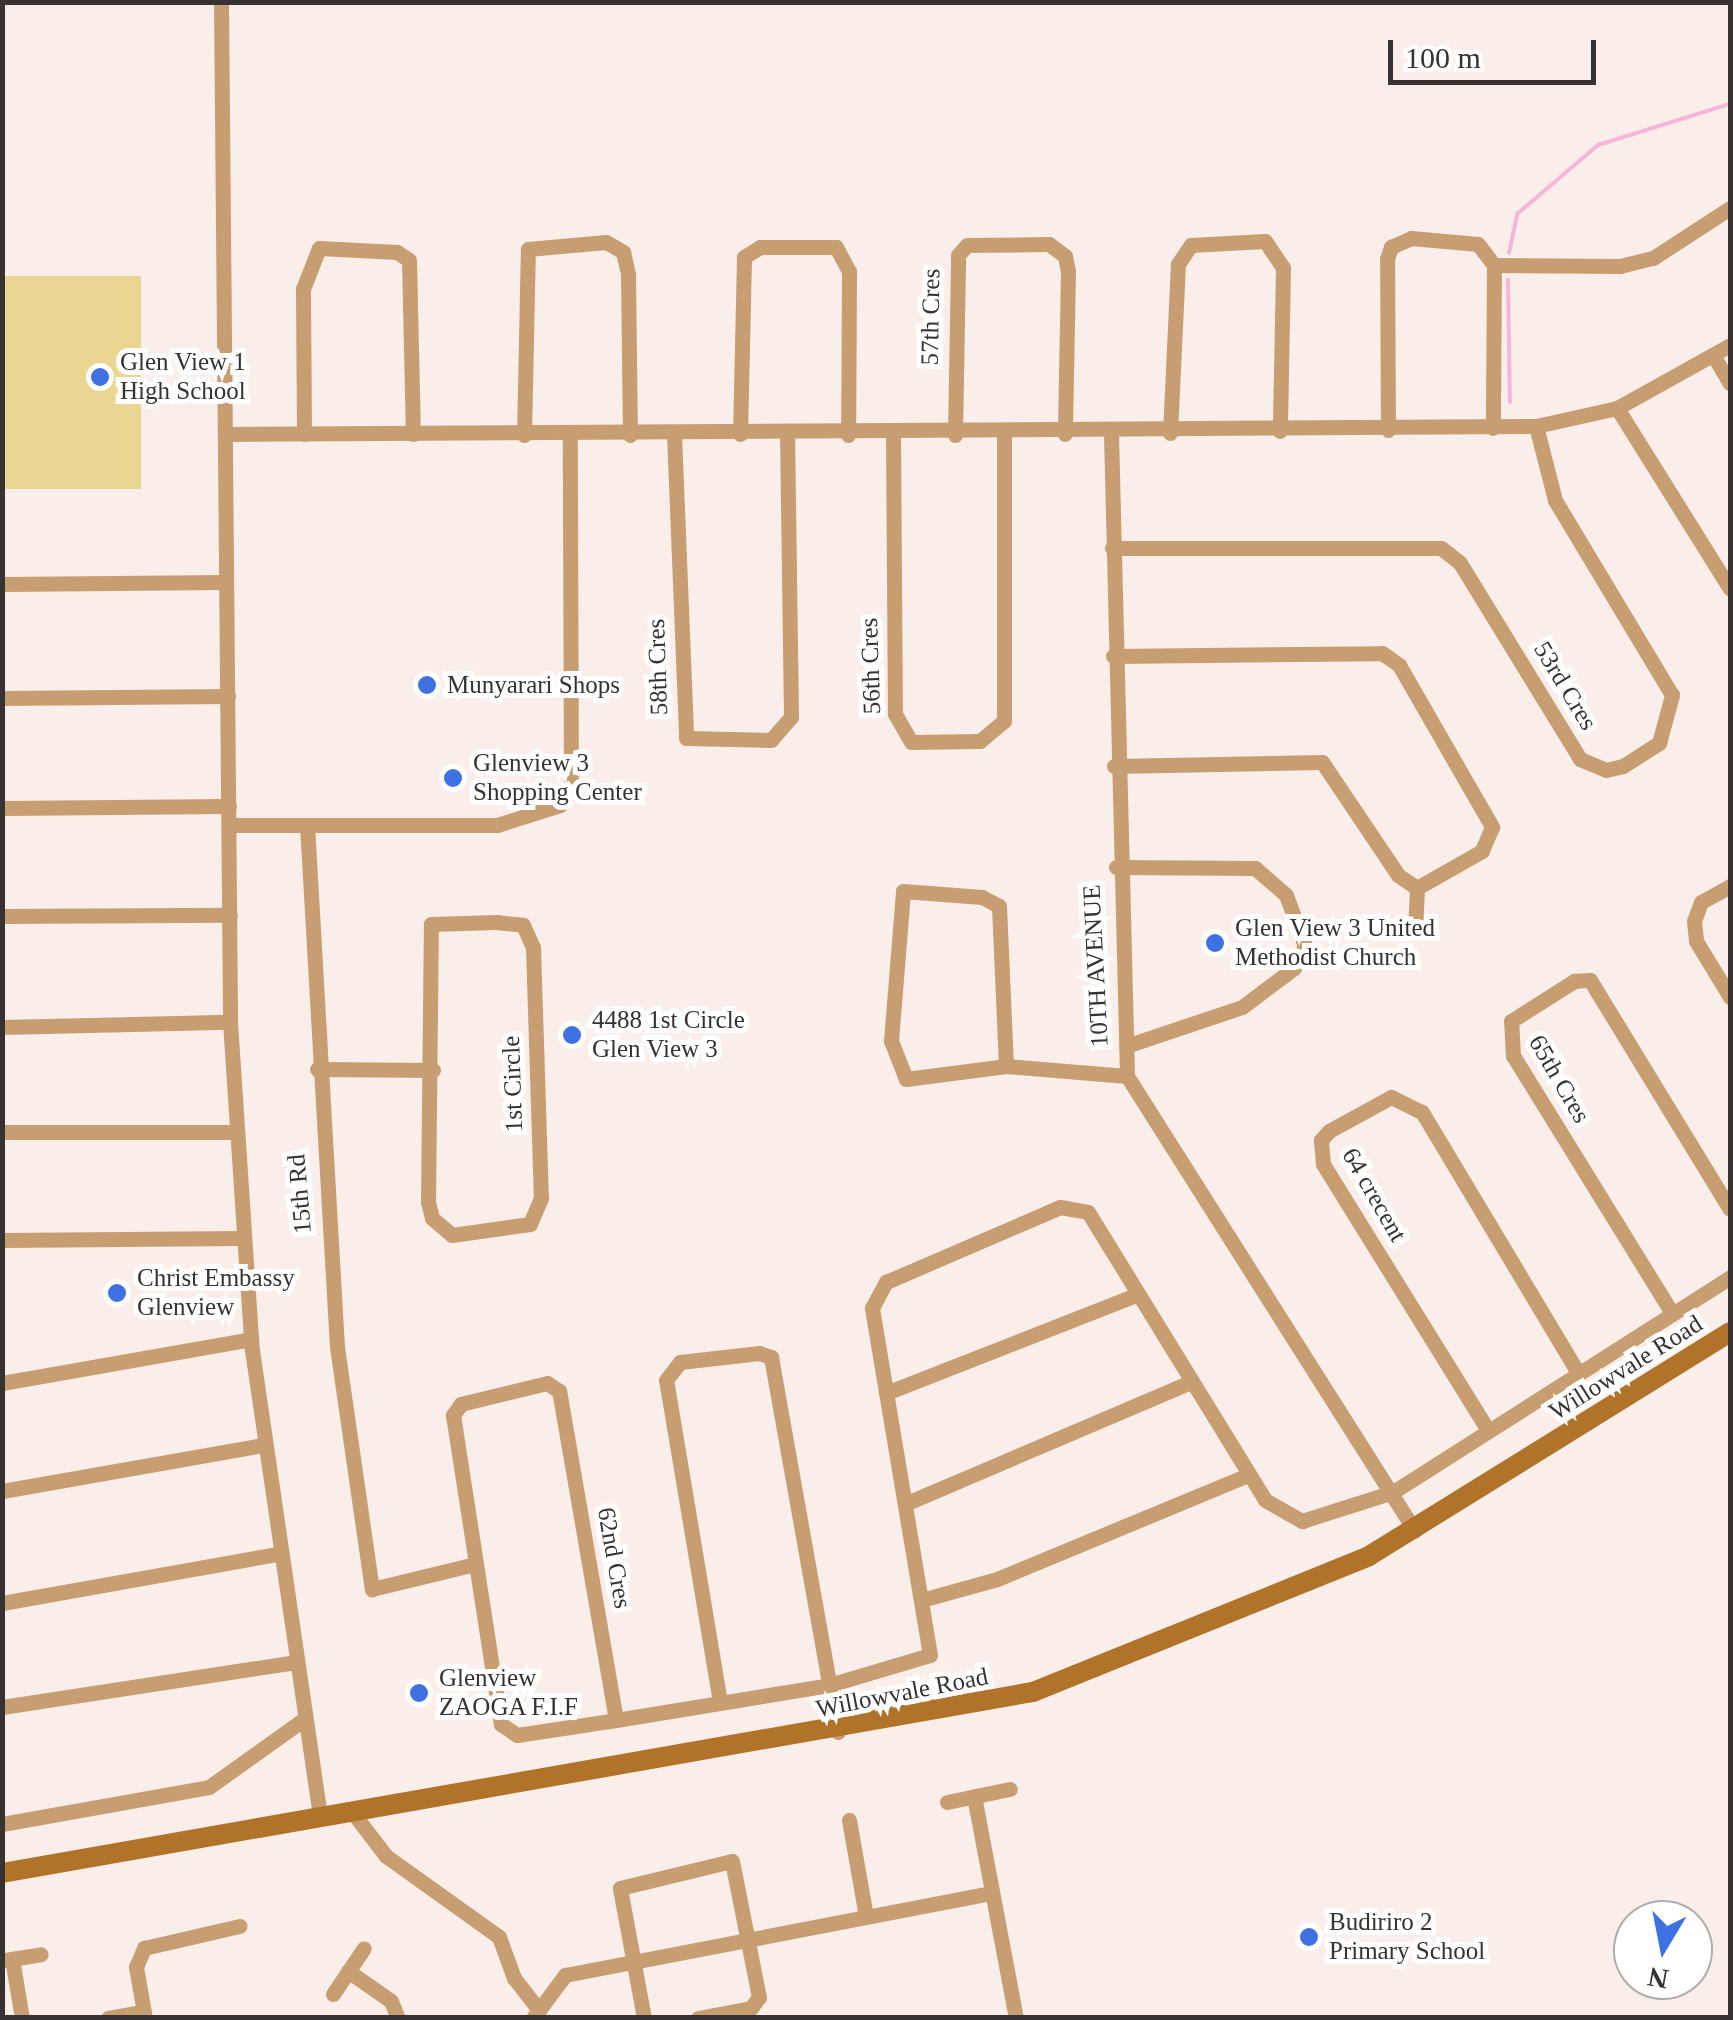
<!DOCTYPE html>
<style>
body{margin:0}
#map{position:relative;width:1733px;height:2020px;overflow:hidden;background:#faeeea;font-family:"Times New Roman",serif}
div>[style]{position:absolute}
.green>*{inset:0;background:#ead692;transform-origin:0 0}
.stream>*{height:4px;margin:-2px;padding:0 2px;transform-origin:2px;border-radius:2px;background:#f7b5d9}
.street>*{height:15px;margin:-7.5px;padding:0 7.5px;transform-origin:7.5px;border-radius:7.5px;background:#c79d72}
.secondary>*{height:20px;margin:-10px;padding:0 10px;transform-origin:10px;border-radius:10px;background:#b07329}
.dots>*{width:28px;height:28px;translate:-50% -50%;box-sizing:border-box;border:5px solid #fff;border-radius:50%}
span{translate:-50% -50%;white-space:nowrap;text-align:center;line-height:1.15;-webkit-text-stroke:10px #fff;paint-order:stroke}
.street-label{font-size:25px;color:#373231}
.poi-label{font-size:25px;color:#373231}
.left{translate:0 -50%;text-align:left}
.frame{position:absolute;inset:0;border:5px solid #373231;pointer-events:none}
.north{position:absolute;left:1613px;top:1900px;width:100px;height:100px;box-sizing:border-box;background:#fff;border:2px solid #afadad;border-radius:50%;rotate:190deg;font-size:28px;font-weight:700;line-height:40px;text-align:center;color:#373231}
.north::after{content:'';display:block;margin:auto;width:35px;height:45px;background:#3f71e2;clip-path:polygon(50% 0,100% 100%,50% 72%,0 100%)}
.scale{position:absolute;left:1388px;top:40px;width:208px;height:45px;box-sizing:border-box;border:5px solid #373231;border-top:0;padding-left:12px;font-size:30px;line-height:35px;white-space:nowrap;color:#373231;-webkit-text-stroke:8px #fff;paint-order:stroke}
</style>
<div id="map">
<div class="green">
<div style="left:3px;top:276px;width:138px;height:213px"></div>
</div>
<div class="stream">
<div style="left:1509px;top:253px;width:40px;rotate:-78deg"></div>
<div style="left:1517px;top:214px;width:106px;rotate:-40.4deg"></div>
<div style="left:1598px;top:145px;width:138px;rotate:-17.3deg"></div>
<div style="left:1508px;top:280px;width:122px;rotate:89.1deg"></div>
</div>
<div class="street">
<div style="left:221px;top:2px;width:1020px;rotate:89.49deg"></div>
<div style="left:230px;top:1022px;width:329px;rotate:86.2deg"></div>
<div style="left:252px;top:1350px;width:472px;rotate:81.7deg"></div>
<div style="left:1494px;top:265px;width:126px;rotate:0.5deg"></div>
<div style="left:1620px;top:266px;width:34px;rotate:-14deg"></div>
<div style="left:1653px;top:258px;width:92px;rotate:-33deg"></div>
<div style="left:1713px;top:355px;width:33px;rotate:59deg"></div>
<div style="left:1617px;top:408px;width:213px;rotate:58deg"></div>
<div style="left:1388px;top:430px;width:171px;rotate:-90.3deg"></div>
<div style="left:1387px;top:259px;width:13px;rotate:-72deg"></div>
<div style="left:1391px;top:247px;width:22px;rotate:-24deg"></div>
<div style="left:1411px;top:238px;width:67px;rotate:5.1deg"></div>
<div style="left:1478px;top:244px;width:26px;rotate:53deg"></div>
<div style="left:1494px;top:265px;width:163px;rotate:90.4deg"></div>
<div style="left:1170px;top:433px;width:169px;rotate:-87.3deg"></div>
<div style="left:1178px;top:264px;width:23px;rotate:-56deg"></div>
<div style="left:1191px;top:245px;width:74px;rotate:-3.1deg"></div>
<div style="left:1265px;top:241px;width:32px;rotate:56deg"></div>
<div style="left:1283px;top:268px;width:163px;rotate:91.1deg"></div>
<div style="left:225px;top:434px;width:1311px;rotate:-0.35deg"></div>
<div style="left:1536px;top:426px;width:83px;rotate:-12.5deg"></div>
<div style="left:1617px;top:408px;width:129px;rotate:-29.1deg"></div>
<div style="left:304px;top:434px;width:145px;rotate:-90.4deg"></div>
<div style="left:303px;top:289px;width:44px;rotate:-68.7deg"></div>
<div style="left:319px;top:248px;width:78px;rotate:2.9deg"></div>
<div style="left:397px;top:252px;width:14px;rotate:34deg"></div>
<div style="left:409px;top:260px;width:174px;rotate:88.7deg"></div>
<div style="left:674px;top:434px;width:304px;rotate:87.7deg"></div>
<div style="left:686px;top:738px;width:85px;rotate:1.3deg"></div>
<div style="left:771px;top:740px;width:30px;rotate:-49deg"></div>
<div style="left:791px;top:717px;width:282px;rotate:-90.8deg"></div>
<div style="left:740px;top:434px;width:177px;rotate:-88.7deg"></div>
<div style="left:744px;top:257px;width:19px;rotate:-32deg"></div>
<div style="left:760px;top:247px;width:76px"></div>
<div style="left:836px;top:247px;width:27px;rotate:62deg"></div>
<div style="left:849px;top:271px;width:164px;rotate:90.3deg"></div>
<div style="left:1111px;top:434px;width:642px;rotate:88.57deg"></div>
<div style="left:1127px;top:1076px;width:538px;rotate:57.67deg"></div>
<div style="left:524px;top:435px;width:186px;rotate:-88.8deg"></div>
<div style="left:528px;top:249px;width:78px;rotate:-5.1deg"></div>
<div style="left:606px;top:242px;width:20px;rotate:30deg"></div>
<div style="left:623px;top:252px;width:23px;rotate:77deg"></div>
<div style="left:628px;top:274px;width:161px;rotate:89.3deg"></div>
<div style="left:893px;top:435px;width:279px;rotate:89.6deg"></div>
<div style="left:895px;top:714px;width:32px;rotate:60deg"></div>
<div style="left:911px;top:742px;width:69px;rotate:-0.8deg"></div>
<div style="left:980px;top:741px;width:31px;rotate:-40deg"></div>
<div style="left:1004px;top:721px;width:286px;rotate:-90deg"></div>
<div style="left:955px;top:435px;width:180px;rotate:-89deg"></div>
<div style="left:958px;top:255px;width:13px;rotate:-48deg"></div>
<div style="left:967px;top:245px;width:82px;rotate:-0.7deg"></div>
<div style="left:1049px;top:244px;width:20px;rotate:37deg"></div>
<div style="left:1065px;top:256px;width:15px;rotate:79deg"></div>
<div style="left:1068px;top:271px;width:163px;rotate:91.1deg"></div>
<div style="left:1112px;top:548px;width:329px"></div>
<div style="left:1441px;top:548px;width:24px;rotate:38deg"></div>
<div style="left:1460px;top:563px;width:230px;rotate:58.5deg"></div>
<div style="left:1580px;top:759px;width:28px;rotate:23deg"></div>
<div style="left:1606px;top:770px;width:17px;rotate:-13deg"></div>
<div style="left:1623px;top:766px;width:43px;rotate:-32.6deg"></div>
<div style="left:1659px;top:743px;width:50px;rotate:-74.8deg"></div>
<div style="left:1672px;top:695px;width:227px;rotate:-121deg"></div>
<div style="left:1555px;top:500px;width:76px;rotate:-104.4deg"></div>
<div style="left:2px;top:584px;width:223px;rotate:-0.5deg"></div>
<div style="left:1113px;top:656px;width:269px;rotate:-0.6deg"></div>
<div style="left:1382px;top:653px;width:21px;rotate:35deg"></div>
<div style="left:1399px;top:665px;width:187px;rotate:60.1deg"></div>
<div style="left:1492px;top:827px;width:26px;rotate:113deg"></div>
<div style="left:1482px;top:851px;width:75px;rotate:150.4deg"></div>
<div style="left:1417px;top:888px;width:23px;rotate:-146deg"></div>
<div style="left:1398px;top:875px;width:136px;rotate:-123.9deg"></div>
<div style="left:1322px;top:762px;width:208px;rotate:178.9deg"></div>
<div style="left:2px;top:698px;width:226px;rotate:-0.5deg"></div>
<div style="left:2px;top:808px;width:227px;rotate:-0.5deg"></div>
<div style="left:229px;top:825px;width:78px"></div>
<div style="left:307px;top:825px;width:523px;rotate:86.71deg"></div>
<div style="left:337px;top:1347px;width:245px;rotate:81.8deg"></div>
<div style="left:372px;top:1589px;width:106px;rotate:-13.6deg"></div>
<div style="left:307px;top:825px;width:190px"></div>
<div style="left:497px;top:825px;width:66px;rotate:-17.6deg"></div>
<div style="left:560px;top:805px;width:18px;rotate:-52deg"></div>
<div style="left:571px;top:791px;width:357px;rotate:-90.2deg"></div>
<div style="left:1116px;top:867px;width:139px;rotate:0.4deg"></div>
<div style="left:1255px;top:868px;width:41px;rotate:41.1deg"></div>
<div style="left:1286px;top:895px;width:54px;rotate:69.6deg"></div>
<div style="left:1305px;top:946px;width:25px;rotate:117deg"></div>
<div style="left:1294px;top:968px;width:65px;rotate:143.1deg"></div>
<div style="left:1242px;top:1007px;width:122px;rotate:161.4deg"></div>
<div style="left:1730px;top:886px;width:33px;rotate:151deg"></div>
<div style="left:1701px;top:902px;width:20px;rotate:110deg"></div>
<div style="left:1694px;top:921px;width:20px;rotate:84deg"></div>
<div style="left:1696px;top:941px;width:66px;rotate:58.7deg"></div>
<div style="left:903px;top:891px;width:79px;rotate:4.3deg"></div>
<div style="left:982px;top:897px;width:19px;rotate:28deg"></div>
<div style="left:999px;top:906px;width:160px;rotate:87.5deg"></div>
<div style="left:1006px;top:1066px;width:101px;rotate:172.6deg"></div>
<div style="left:906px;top:1079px;width:41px;rotate:-111.5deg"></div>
<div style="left:891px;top:1041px;width:150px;rotate:-85.4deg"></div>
<div style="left:2px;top:916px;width:228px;rotate:-0.3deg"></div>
<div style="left:496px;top:922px;width:27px;rotate:6deg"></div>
<div style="left:523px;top:925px;width:24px;rotate:66deg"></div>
<div style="left:533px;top:947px;width:251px;rotate:88.2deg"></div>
<div style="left:541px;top:1198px;width:28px;rotate:113deg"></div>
<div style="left:530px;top:1224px;width:79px;rotate:172deg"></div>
<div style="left:452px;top:1235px;width:26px;rotate:-140deg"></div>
<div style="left:432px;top:1218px;width:16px;rotate:-104deg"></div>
<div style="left:428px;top:1202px;width:278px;rotate:-89.4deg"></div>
<div style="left:431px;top:924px;width:65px;rotate:-1.8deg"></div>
<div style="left:1415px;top:932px;width:44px;rotate:-87.4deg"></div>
<div style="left:2px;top:1027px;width:228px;rotate:-1.3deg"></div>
<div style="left:1006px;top:1066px;width:121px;rotate:4.7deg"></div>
<div style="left:317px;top:1069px;width:116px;rotate:0.5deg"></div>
<div style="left:2px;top:1132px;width:235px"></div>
<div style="left:2px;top:1240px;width:241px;rotate:-0.5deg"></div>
<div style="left:1672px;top:1313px;width:302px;rotate:-121.7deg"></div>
<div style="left:1513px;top:1056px;width:35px;rotate:-93deg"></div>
<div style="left:1511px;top:1021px;width:75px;rotate:-32.4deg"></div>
<div style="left:1574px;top:981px;width:16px;rotate:-4deg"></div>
<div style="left:1590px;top:980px;width:268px;rotate:58.6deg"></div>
<div style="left:2px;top:1383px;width:253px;rotate:-10deg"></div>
<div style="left:886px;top:1393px;width:269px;rotate:-21.4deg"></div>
<div style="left:1486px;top:1427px;width:309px;rotate:-121.8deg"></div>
<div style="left:1323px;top:1164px;width:24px;rotate:-95deg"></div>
<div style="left:1321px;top:1140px;width:12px;rotate:-48deg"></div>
<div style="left:1329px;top:1131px;width:71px;rotate:-28.7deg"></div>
<div style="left:1391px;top:1097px;width:34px;rotate:26deg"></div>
<div style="left:1422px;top:1112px;width:302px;rotate:59.1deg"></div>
<div style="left:2px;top:1491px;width:265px;rotate:-10deg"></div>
<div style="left:907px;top:1503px;width:309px;rotate:-23.1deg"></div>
<div style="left:925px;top:1599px;width:75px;rotate:-15.5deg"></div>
<div style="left:997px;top:1579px;width:272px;rotate:-22.5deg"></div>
<div style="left:2px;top:1603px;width:280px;rotate:-10.1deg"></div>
<div style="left:720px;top:1702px;width:326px;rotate:-99.5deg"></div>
<div style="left:666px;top:1380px;width:23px;rotate:-52deg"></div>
<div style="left:680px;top:1362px;width:80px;rotate:-6.5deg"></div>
<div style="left:759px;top:1353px;width:13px;rotate:18deg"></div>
<div style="left:771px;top:1357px;width:381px;rotate:79.9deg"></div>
<div style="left:2px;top:1707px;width:296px;rotate:-8.7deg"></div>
<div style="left:616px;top:1720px;width:334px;rotate:-99.8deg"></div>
<div style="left:559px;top:1391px;width:14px;rotate:-146deg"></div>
<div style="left:547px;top:1383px;width:89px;rotate:166.3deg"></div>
<div style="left:461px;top:1404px;width:14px;rotate:126deg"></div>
<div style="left:453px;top:1415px;width:313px;rotate:81.2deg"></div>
<div style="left:501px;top:1724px;width:19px;rotate:35deg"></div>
<div style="left:517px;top:1735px;width:100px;rotate:-8.6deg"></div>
<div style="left:616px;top:1720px;width:216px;rotate:-9.3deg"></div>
<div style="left:829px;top:1685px;width:105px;rotate:-16.5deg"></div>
<div style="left:930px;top:1655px;width:352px;rotate:-99.5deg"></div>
<div style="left:872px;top:1308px;width:30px;rotate:-62deg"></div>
<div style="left:886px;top:1282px;width:189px;rotate:-23.3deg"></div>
<div style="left:1060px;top:1207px;width:28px;rotate:10deg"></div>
<div style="left:1088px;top:1212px;width:338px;rotate:58.4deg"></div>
<div style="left:1265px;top:1500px;width:43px;rotate:29.6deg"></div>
<div style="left:1302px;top:1521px;width:96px;rotate:-17.7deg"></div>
<div style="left:1393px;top:1492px;width:400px;rotate:-32.5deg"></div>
<div style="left:974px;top:1796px;width:226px;rotate:79.3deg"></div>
<div style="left:947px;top:1802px;width:64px;rotate:-11.7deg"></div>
<div style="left:353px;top:1813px;width:54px;rotate:52.5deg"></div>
<div style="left:386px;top:1856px;width:139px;rotate:35.6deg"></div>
<div style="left:499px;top:1937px;width:44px;rotate:69.9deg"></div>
<div style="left:514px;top:1978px;width:41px;rotate:52deg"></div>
<div style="left:849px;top:1820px;width:92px;rotate:80deg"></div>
<div style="left:2px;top:1824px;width:210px;rotate:-10.1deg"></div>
<div style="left:209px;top:1787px;width:115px;rotate:-35.5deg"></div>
<div style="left:12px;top:1959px;width:60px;rotate:80.4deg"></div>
<div style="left:5px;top:1960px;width:36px;rotate:-9deg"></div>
<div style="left:348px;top:1971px;width:52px;rotate:34.9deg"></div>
<div style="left:391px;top:2001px;width:18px;rotate:68deg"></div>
<div style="left:333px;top:1994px;width:55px;rotate:-56deg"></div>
<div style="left:108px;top:2018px;width:36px;rotate:-10deg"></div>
<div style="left:145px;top:2018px;width:52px;rotate:-100deg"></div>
<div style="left:136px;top:1967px;width:21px;rotate:-67deg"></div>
<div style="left:144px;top:1948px;width:98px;rotate:-13deg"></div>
<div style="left:533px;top:2018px;width:54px;rotate:-53.3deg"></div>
<div style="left:565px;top:1975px;width:433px;rotate:-10.9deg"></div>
<div style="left:644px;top:2018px;width:132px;rotate:-100.5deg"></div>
<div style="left:620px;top:1888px;width:115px;rotate:-13.6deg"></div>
<div style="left:732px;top:1861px;width:139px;rotate:78.8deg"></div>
<div style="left:759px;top:1997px;width:14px;rotate:126deg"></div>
<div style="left:751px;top:2008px;width:54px;rotate:169.3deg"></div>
</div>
<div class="secondary">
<div style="left:2px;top:1873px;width:1047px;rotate:-9.96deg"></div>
<div style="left:1033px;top:1692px;width:362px;rotate:-22deg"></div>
<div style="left:1369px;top:1556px;width:425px;rotate:-31.8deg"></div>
</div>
<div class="dots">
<div style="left:100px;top:377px;background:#3f71e2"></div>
<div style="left:427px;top:685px;background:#3f71e2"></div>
<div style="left:453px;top:778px;background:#3f71e2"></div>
<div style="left:1215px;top:943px;background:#3f71e2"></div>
<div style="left:572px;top:1035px;background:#3f71e2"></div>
<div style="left:117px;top:1293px;background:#3f71e2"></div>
<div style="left:419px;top:1693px;background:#3f71e2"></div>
<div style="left:1309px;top:1937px;background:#3f71e2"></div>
</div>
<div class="street-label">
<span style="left:931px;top:317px;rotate:-89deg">57th Cres</span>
<span style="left:871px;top:666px;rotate:-92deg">56th Cres</span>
<span style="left:658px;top:667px;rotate:-92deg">58th Cres</span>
<span style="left:1565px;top:686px;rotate:59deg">53rd Cres</span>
<span style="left:1096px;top:966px;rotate:-93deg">10TH AVENUE</span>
<span style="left:1559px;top:1079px;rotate:60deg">65th Cres</span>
<span style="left:513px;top:1084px;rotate:-92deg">1st Circle</span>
<span style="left:300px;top:1194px;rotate:-95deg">15th Rd</span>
<span style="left:1374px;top:1195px;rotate:60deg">64 crecent</span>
<span style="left:1626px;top:1368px;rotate:-32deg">Willowvale Road</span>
<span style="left:614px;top:1558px;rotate:80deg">62nd Cres</span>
<span style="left:902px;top:1693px;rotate:-11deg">Willowvale Road</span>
</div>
<div class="poi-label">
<span class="left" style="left:120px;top:377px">Glen View 1<br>High School</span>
<span class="left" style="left:447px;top:685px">Munyarari Shops</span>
<span class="left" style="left:473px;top:778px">Glenview 3<br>Shopping Center</span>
<span class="left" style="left:1235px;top:943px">Glen View 3 United<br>Methodist Church</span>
<span class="left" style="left:592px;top:1035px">4488 1st Circle<br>Glen View 3</span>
<span class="left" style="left:137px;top:1293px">Christ Embassy<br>Glenview</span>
<span class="left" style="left:439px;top:1693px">Glenview<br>ZAOGA F.I.F</span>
<span class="left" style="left:1329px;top:1937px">Budiriro 2<br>Primary School</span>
</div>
<div class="frame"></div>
<div class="north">N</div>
<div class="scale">100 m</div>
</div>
